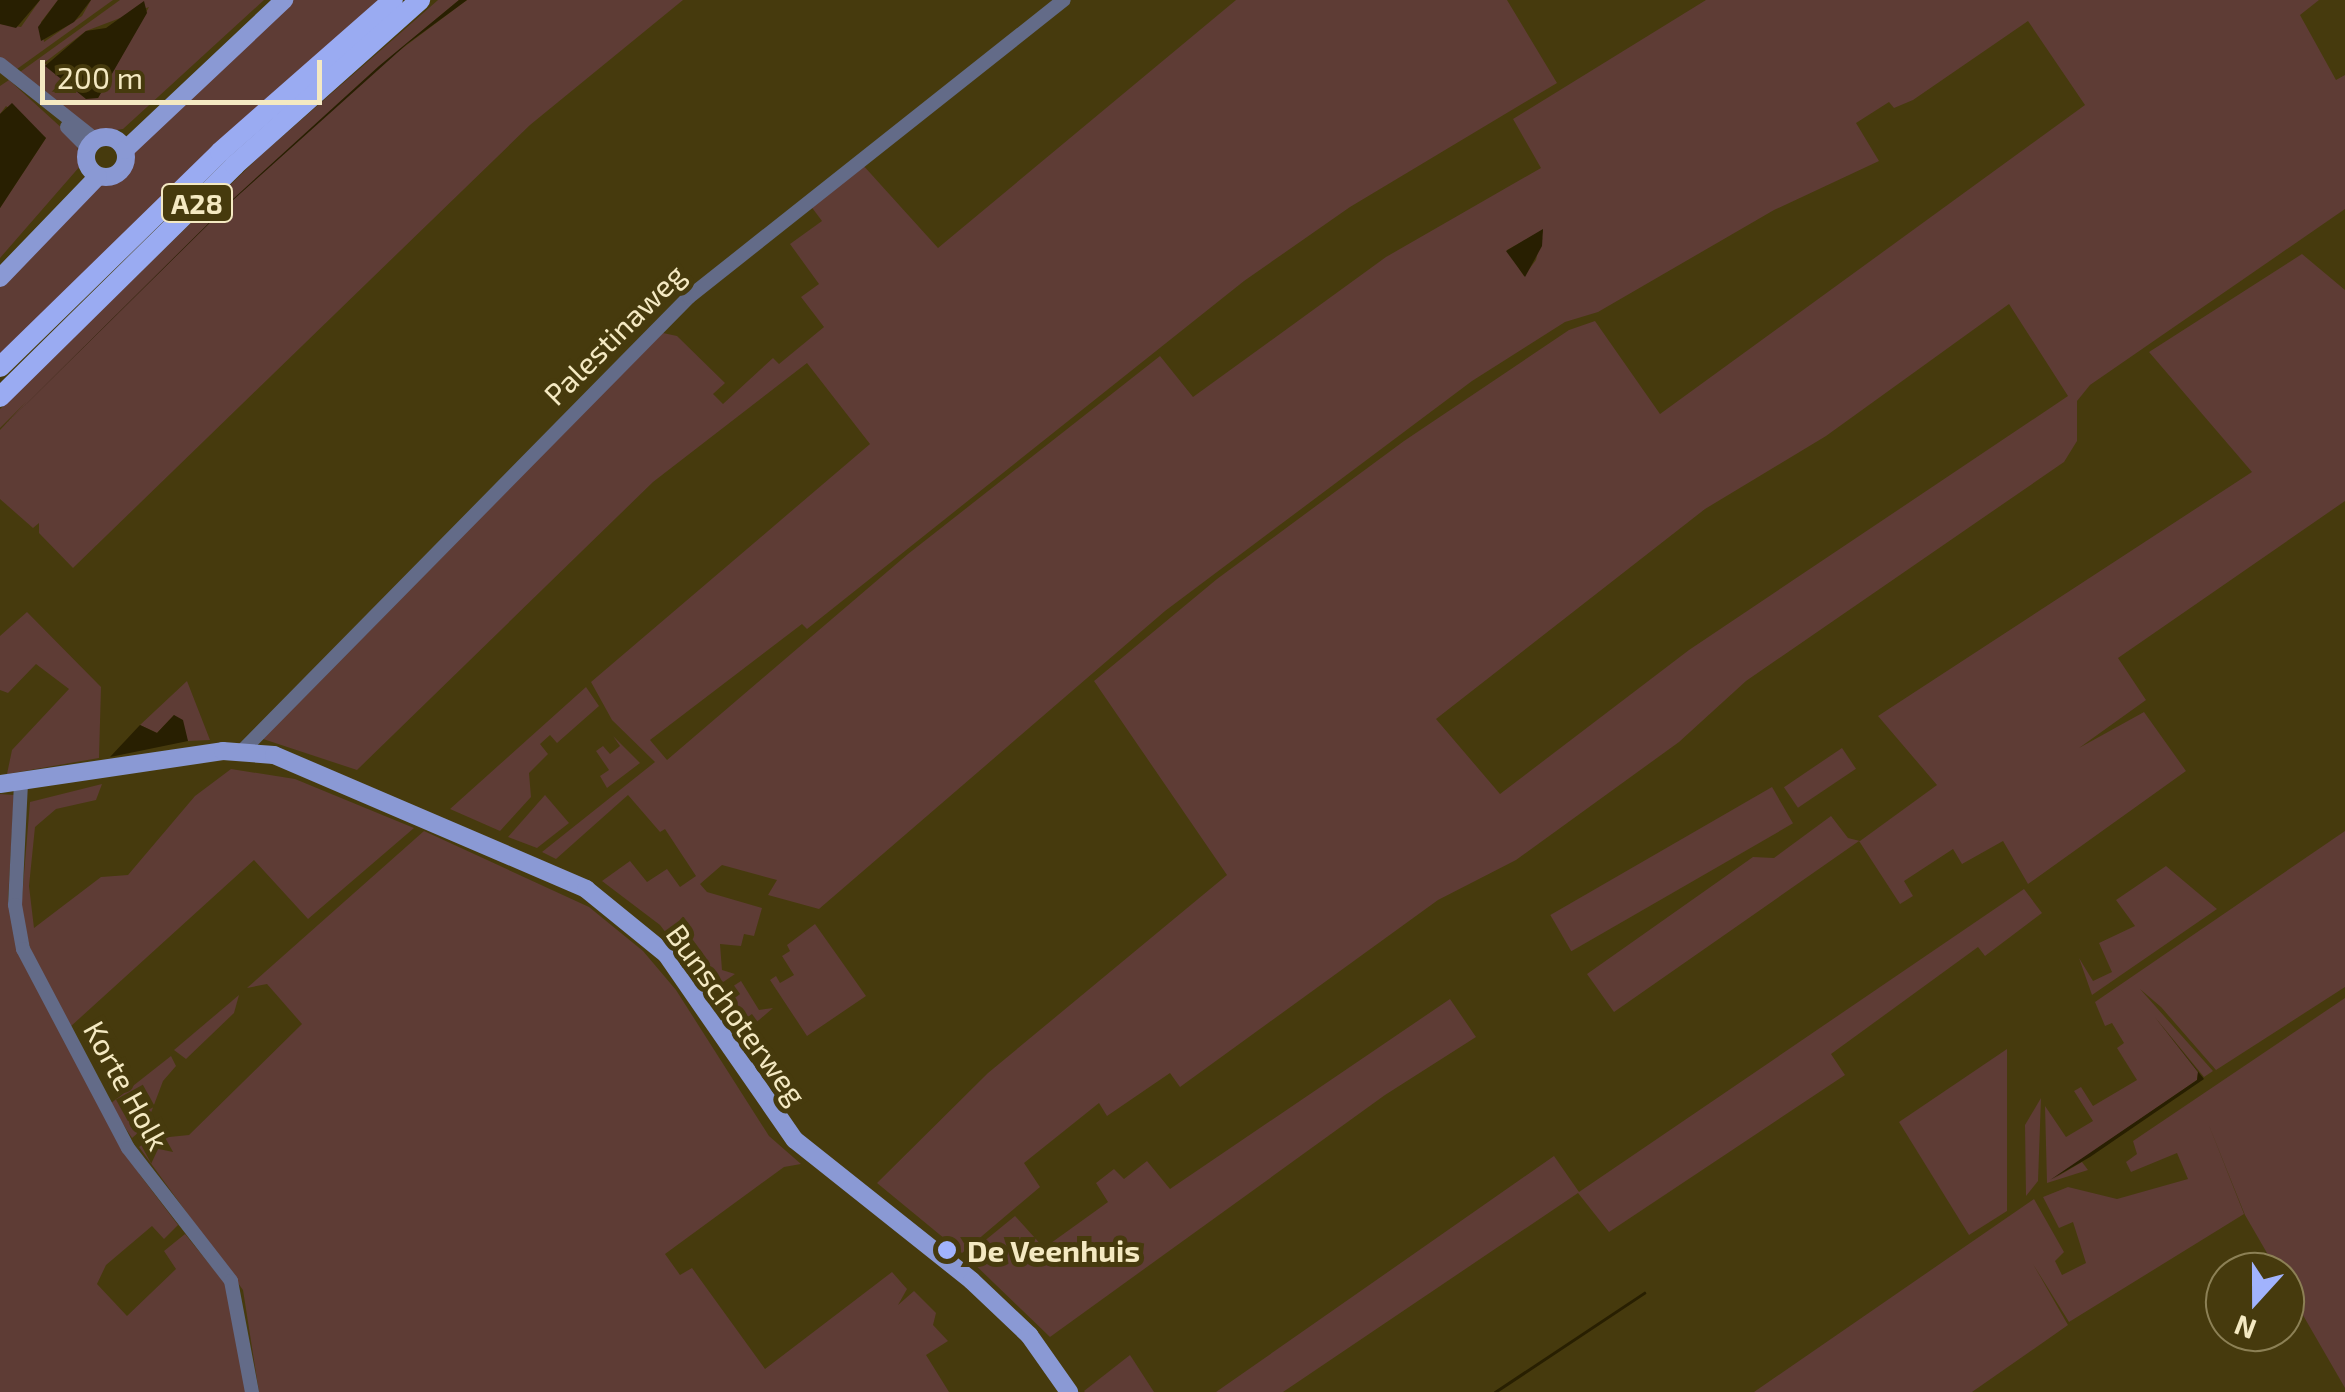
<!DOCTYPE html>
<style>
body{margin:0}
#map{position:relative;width:2345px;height:1392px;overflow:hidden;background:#463a0d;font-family:"Exo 2",sans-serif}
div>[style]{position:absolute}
.green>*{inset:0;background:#5e3c35;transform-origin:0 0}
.water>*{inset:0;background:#281f01}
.stream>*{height:2.5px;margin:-1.25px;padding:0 1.25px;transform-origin:1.25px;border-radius:1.25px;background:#281f01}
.minor>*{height:14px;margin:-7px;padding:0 7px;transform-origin:7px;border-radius:7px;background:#636b88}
.major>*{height:18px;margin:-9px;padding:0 9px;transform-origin:9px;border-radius:9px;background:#8a99d4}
.major>.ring{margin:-9px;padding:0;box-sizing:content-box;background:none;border:18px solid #8a99d4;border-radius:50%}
.highway>*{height:20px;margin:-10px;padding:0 10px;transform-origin:10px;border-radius:10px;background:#9aabf2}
.dots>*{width:28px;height:28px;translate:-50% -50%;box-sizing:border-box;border:5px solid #463a0d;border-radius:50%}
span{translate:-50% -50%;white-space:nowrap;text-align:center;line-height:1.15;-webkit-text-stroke:10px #463a0d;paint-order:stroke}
.shield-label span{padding:2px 8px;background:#463a0d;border:2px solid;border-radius:8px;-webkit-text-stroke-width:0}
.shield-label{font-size:28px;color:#f4e9c2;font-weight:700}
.street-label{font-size:30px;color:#f4e9c2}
.poi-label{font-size:30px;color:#f4e9c2;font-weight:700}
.left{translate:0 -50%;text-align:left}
.north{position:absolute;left:2205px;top:1252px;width:100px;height:100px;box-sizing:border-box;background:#463a0d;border:2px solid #8c8055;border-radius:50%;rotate:201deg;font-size:28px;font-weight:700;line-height:40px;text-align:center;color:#f4e9c2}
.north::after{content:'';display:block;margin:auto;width:35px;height:45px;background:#a1b3fd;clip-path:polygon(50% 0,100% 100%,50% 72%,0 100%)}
.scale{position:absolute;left:40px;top:60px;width:282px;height:45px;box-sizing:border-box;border:5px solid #f4e9c2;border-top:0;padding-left:12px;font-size:30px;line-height:35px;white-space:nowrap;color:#f4e9c2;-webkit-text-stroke:8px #463a0d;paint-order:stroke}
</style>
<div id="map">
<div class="green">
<div style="clip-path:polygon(40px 0,58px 0,41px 22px,44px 42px,82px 16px,91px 0,113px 0,17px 69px,0 58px,0 24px,21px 27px)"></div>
<div style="clip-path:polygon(evenodd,120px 0,264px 0,123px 129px,96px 133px,20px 72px,120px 0,149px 7px,98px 98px,44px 63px,86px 31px,149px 7px)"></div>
<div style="clip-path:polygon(288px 0,379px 0,0 357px,0 283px,101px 183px,126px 173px,132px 149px)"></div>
<div style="clip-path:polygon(438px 0,459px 0,388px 59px,467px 0,683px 0,530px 125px,73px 568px,39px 533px,39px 523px,33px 528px,0 499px,0 430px,26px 402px,0 428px,0 409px,259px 157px)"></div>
<div style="clip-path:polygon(evenodd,1236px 0,1507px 0,1557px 83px,1350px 207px,1244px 281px,807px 629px,802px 624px,650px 740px,667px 760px,908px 554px,1160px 356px,1193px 397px,1386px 257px,1541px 168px,1513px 119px,1706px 0,2319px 0,2300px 15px,2336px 80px,2345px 75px,2345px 209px,2090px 385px,2077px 401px,2077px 441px,2064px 462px,1746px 681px,1679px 742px,1516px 860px,1438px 900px,1180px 1087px,1170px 1073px,1107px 1116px,1099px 1103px,1024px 1163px,1040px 1187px,962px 1253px,877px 1183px,988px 1073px,1227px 875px,1094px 681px,1217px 579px,1404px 441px,1569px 330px,1595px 321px,1660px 414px,2085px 105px,2028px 21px,1913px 100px,1894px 108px,1889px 102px,1856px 123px,1879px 161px,1774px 210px,1598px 312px,1565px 322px,1472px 381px,1165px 611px,819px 909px,768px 895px,777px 880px,722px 865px,700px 884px,707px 892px,762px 908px,754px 936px,744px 934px,741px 946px,720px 944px,722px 970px,735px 974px,710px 991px,660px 925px,602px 881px,630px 861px,647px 882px,667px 869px,680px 887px,696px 876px,665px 829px,660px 832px,628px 795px,556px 859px,542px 852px,655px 762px,612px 720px,591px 682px,870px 444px,807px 363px,653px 482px,357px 770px,257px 737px,663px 333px,677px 336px,725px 383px,713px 394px,723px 404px,773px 358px,779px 364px,824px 327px,801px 297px,819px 284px,790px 244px,822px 221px,810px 205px,862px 164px,938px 248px,1236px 0,1543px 230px,1536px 260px,1524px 276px,1507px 250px,1543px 230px,1236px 0,2009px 304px,2068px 396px,1689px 650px,1500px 794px,1436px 719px,1705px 509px,1826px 436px,2009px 304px)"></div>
<div style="clip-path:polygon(9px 80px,76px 141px,81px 165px,0 258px,0 208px,46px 138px,6px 106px,0 114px,0 86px)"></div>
<div style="clip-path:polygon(2302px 254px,2345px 290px,2345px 501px,2118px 658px,2146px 700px,2079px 748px,2144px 712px,2186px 771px,2028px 884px,2003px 841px,1962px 864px,1953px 849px,1904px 881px,1913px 896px,1900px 904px,1859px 841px,1614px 1012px,1587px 974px,1753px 857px,1774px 858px,1831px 816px,1848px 838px,1860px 841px,1937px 785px,1878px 716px,2252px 472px,2149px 352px)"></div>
<div style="clip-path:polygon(27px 612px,101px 687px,99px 758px,7px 774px,12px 750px,69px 689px,36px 664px,8px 693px,0 690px,0 636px)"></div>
<div style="clip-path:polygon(187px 681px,210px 740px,188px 741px,174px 715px,157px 733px,140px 725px)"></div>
<div style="clip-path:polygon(586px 687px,599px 706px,557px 743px,550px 735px,540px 744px,548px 754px,529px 773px,531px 797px,500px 831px,450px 809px)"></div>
<div style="clip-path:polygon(613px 736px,640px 763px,607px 788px,600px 776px,609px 770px,596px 751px,603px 746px,610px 754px,620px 746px)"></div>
<div style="left:1842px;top:748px;width:25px;height:70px;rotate:56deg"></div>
<div style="clip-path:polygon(231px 769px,295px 779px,414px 828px,308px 919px,254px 860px,70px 1027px,31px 952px,21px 910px,30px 802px,102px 784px,96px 800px,56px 809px,35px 827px,29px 886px,34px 928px,101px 877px,128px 875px,195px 796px)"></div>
<div style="left:1772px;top:787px;width:42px;height:256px;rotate:60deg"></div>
<div style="clip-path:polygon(0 794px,14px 795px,8px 900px,20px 955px,140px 1175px,178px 1225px,164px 1239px,152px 1226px,106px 1265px,97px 1284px,127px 1316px,176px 1269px,164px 1251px,185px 1234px,228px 1287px,246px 1392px,0 1392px)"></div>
<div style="clip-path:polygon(545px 795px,569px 823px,537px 848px,508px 837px)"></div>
<div style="clip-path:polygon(424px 831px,589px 907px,643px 951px,676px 990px,769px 1136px,801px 1164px,784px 1167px,665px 1254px,680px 1275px,692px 1268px,765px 1369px,892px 1272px,907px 1289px,898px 1305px,914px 1291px,936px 1313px,933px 1325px,948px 1341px,926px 1355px,949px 1392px,259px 1392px,243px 1290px,139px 1147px,150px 1139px,189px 1135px,302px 1024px,267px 984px,247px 988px)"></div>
<div style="clip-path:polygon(2345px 831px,2345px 987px,2216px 1070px,2161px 1007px,2140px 989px,2213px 1071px,2204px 1077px,2154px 1016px,2198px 1072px,2197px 1080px,2053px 1179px,2082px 1162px,2088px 1170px,2047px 1183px,2045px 1106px,2066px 1137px,2093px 1121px,2074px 1091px,2081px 1087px,2093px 1106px,2137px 1080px,2117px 1048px,2124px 1043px,2112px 1023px,2105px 1026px,2095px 1002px)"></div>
<div style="clip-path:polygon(2166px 866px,2217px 909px,2092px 995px,2079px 958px,2093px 981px,2112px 972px,2099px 943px,2135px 926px,2116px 900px)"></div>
<div style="clip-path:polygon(2024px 889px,2042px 913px,1985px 956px,1978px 947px,1831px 1054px,1845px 1075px,1609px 1232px,1578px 1193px,1283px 1392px,1216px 1392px,1554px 1156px,1579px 1192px)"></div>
<div style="clip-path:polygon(815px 924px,866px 996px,807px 1036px,770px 980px,776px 976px,780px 983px,794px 975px,782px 956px,790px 951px,787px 945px)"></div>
<div style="clip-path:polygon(741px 981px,759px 1010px,773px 1008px,738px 1038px,715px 998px)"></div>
<div style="clip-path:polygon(239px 995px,234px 1013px,186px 1059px,174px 1050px)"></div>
<div style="clip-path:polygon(2345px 998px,2345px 1388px,2285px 1284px,2285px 1272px,2278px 1272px,2245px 1215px,2208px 1123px,2244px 1214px,2069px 1322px,2033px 1264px,2068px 1325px,1972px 1392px,1754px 1392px,2034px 1199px,2064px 1252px,2055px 1261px,2062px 1275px,2086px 1263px,2073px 1222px,2059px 1228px,2043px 1197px,2068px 1187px,2117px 1199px,2188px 1179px,2177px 1153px,2131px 1172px,2126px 1162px,2137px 1154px,2133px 1141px)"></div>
<div style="clip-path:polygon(1450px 999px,1476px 1037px,1385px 1095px,1050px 1337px,966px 1256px,1015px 1216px,1044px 1248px,1108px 1202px,1096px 1183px,1114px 1169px,1124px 1179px,1147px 1161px,1170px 1189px)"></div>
<div style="clip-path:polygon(2007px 1049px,2007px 1211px,1969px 1235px,1899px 1122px)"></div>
<div style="clip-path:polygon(171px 1056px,176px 1066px,163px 1081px,146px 1126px,132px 1138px,110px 1104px)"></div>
<div style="clip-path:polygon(2041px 1098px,2038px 1181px,2026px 1196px,2025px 1125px)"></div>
<div style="clip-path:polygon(1130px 1355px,1154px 1392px,1085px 1392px,1084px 1391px)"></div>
</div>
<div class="water">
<div style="clip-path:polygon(0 0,40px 0,16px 28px,0 24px)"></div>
<div style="clip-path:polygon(58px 0,91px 0,74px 22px,41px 41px,38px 27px)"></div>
<div style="clip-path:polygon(459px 0,467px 0,407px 44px,232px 201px,0 430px,233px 199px,379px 66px)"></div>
<div style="clip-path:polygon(144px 1px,147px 13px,98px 98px,86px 99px,45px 66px,86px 31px,106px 28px)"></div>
<div style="clip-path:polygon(12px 103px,46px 138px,0 208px,0 114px)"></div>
<div style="clip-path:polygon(1543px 229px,1542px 246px,1525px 277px,1506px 251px)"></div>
<div style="clip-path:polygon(174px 715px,183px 720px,188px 741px,110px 757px,140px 725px,157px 733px)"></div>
<div style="clip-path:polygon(2154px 1016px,2204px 1079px,2090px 1157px,2050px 1180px,2197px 1080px,2198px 1072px)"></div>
</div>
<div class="stream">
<div style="left:1495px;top:1392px;width:179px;rotate:-33.6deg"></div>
</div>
<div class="minor">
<div style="left:0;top:64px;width:122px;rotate:38.4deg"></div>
<div style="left:67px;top:127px;width:30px;rotate:45deg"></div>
<div style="left:243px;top:750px;width:636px;rotate:-45.45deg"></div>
<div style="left:689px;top:297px;width:478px;rotate:-38.4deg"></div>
<div style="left:21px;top:783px;width:122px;rotate:92.8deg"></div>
<div style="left:15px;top:905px;width:45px;rotate:79.7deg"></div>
<div style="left:23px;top:949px;width:225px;rotate:62.2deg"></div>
<div style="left:128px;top:1148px;width:168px;rotate:52.2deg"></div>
<div style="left:231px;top:1281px;width:113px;rotate:79.3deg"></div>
</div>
<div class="major">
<div class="ring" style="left:86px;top:137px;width:22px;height:22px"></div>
<div style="left:125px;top:150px;width:219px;rotate:-43.3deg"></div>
<div style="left:0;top:278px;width:141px;rotate:-46.1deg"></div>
<div style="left:0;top:784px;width:225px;rotate:-8.4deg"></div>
<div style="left:223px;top:751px;width:51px;rotate:4.5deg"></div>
<div style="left:274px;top:755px;width:340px;rotate:23.2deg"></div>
<div style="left:586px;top:889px;width:103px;rotate:39.1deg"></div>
<div style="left:666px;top:954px;width:226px;rotate:55.3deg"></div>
<div style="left:795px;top:1140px;width:226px;rotate:38.5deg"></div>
<div style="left:972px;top:1281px;width:79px;rotate:43.5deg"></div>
<div style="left:1029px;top:1335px;width:70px;rotate:54.9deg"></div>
</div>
<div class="highway">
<div style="left:0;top:367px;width:308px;rotate:-44.3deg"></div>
<div style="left:220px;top:152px;width:230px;rotate:-41.3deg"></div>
<div style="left:0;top:397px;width:330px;rotate:-44.6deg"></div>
<div style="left:235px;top:165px;width:248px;rotate:-41.7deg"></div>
</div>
<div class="dots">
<div style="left:947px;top:1250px;background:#a1b3fd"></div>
</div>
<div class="shield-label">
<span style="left:197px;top:203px">A28</span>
</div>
<div class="street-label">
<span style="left:614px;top:334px;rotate:-45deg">Palestinaweg</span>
<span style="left:737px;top:1014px;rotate:54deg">Bunschoterweg</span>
<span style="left:127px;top:1085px;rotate:61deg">Korte Holk</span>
</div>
<div class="poi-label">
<span class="left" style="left:967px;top:1250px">De Veenhuis</span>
</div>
<div class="north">N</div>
<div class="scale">200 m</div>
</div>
